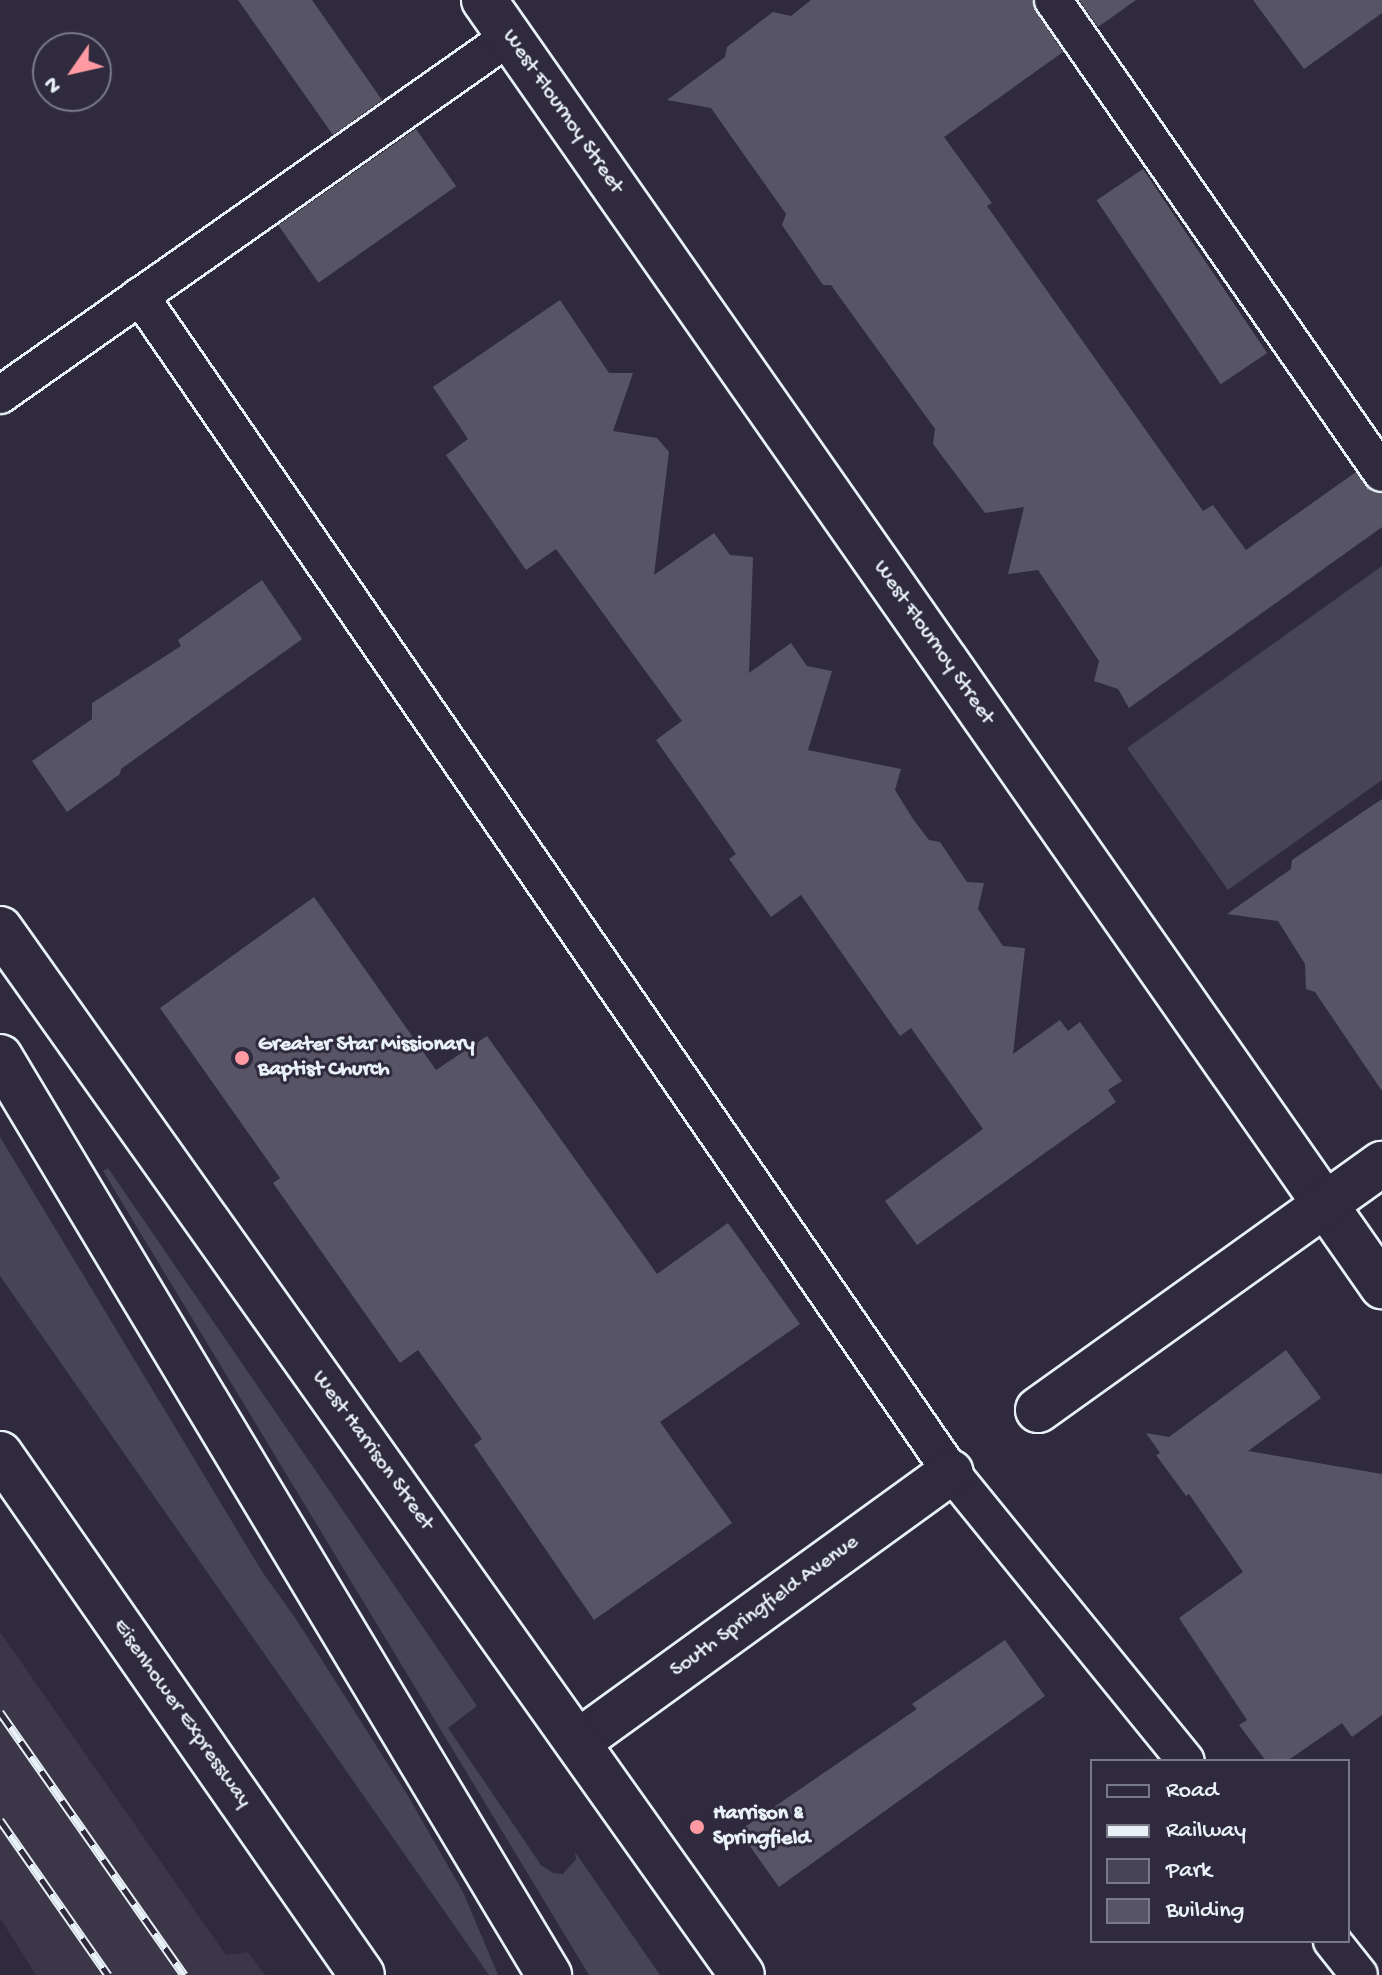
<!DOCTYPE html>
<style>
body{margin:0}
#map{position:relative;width:1382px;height:1975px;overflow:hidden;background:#2f2a3d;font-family:"Gochi Hand",sans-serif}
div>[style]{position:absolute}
.built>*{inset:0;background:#3b3749}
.green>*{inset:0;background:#464455}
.building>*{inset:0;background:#575565;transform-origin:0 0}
.roads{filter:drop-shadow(2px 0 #e8f1f8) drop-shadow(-2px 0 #e8f1f8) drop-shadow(0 2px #e8f1f8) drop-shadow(0 -2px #e8f1f8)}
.service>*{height:36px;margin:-18px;padding:0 18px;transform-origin:18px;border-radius:18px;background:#2f2a3d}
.minor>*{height:44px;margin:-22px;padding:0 22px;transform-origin:22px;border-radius:22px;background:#2f2a3d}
.tertiary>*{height:44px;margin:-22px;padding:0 22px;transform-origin:22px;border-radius:22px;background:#2f2a3d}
.motorway>*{height:44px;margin:-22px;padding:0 22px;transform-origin:22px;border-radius:22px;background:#2f2a3d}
.rail>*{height:9px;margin-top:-4.5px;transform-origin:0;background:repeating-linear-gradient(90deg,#2f2a3d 0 18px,#e8f1f8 0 36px);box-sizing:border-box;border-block:2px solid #e8f1f8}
.dots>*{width:22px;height:22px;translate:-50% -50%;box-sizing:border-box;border:4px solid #2f2a3d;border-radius:50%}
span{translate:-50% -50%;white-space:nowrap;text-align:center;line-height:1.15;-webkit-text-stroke:6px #2f2a3d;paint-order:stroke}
.street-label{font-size:22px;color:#e8f1f8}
.poi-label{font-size:22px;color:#e8f1f8;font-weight:700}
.left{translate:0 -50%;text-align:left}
.legend{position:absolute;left:1090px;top:1759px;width:260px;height:184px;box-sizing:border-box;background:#2f2a3d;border:2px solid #797a88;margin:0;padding:10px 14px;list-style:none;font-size:24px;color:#e8f1f8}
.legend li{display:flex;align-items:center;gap:16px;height:40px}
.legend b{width:40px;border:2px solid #797a88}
.north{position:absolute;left:32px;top:32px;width:80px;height:80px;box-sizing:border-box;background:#2f2a3d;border:2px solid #797a88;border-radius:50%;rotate:236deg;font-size:22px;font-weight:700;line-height:32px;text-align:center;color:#e8f1f8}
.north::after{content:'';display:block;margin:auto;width:28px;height:36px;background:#ff9aa2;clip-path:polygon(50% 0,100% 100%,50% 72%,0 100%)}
</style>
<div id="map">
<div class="built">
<div style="clip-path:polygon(0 1632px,226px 1955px,248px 1952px,265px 1975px,36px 1975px,0 1918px)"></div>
</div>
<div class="green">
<div style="clip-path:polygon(1382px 566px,1382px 780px,1228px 890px,1127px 748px)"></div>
<div style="clip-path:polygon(0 1137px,263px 1573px,296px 1619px,408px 1796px,463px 1892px,498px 1975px,489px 1975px,0 1276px)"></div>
<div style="clip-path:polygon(108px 1168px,477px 1706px,448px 1728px,541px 1865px,553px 1873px,563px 1874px,576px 1859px,575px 1852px,660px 1975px,589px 1975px,103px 1171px)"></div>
</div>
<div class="building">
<div style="clip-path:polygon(238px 0,312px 0,382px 100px,333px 135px)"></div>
<div style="clip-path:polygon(811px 0,1032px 0,1036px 12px,1063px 52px,944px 137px,992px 203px,987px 206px,1203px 511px,1213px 505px,1246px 550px,1356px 472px,1372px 492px,1382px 494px,1382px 527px,1129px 708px,1118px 689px,1094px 681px,1099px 661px,1038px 570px,1008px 574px,1024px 507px,985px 513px,933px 444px,935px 429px,831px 285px,823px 285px,782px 225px,786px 214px,711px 108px,667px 100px,725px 57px,727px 47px,773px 12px,791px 16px)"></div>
<div style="clip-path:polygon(1079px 0,1136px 0,1098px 27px)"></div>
<div style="clip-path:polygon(1253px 0,1382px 0,1382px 13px,1304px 69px)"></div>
<div style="left:416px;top:129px;width:70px;height:168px;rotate:55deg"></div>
<div style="left:1143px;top:169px;width:222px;height:56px;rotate:56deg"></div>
<div style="clip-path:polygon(560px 300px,609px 373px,633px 373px,613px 431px,657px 438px,669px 452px,654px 575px,714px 533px,730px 555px,753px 557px,749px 673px,791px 643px,807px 666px,832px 671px,808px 750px,901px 769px,895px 790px,913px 819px,929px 840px,940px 842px,967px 882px,984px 883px,978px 909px,1003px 946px,1025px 948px,1013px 1054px,1060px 1020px,1068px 1031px,1080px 1022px,1122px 1081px,1108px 1090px,1116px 1102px,917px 1245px,885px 1201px,983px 1129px,911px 1028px,900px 1036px,801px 895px,771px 917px,729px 859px,736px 854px,656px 740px,682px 721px,556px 549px,526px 570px,446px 455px,468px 439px,433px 387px)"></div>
<div style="clip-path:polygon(262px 580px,302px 639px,121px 769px,120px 774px,67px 812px,32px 761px,92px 719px,92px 703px,181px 646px,178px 640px)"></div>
<div style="clip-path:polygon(1382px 799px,1382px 1091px,1315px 992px,1306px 989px,1305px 964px,1278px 921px,1227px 914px,1291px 869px,1292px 860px)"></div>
<div style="clip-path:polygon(314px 897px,436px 1070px,487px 1036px,657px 1274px,728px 1223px,800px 1324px,660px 1422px,732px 1523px,594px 1620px,474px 1445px,482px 1439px,418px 1350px,400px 1363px,273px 1183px,280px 1178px,160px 1008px)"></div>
<div style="clip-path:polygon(1286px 1350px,1321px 1398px,1248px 1451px,1382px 1474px,1382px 1715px,1352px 1737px,1342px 1723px,1287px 1761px,1266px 1761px,1239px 1725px,1247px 1720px,1179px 1618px,1243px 1572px,1189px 1494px,1186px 1496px,1156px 1455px,1160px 1453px,1146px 1433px,1169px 1437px)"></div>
<div style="clip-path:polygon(1005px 1640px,1045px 1696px,779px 1887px,739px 1831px,917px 1709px,912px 1704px)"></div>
</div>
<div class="roads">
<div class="service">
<div style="left:1053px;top:0;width:576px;rotate:55.18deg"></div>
<div style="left:140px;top:296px;width:1429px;rotate:55.41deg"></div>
<div style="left:951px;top:1472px;width:372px;rotate:50.9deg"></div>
<div style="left:0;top:395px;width:622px;rotate:-35.12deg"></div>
<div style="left:1332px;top:1941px;width:43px;rotate:51.5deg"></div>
</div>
<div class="minor">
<div style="left:484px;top:0;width:1569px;rotate:55.07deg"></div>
<div style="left:1038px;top:1410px;width:423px;rotate:-35.6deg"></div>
<div style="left:578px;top:1742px;width:460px;rotate:-35.9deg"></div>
</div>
<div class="tertiary">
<div style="left:0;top:929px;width:1282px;rotate:54.65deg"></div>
</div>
<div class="motorway">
<div style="left:0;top:1057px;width:1070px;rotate:59.12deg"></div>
<div style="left:0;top:1454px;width:634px;rotate:55.21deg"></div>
</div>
</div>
<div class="rail">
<div style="left:0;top:1712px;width:321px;rotate:55deg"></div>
<div style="left:0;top:1820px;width:189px;rotate:55.1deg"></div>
</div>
<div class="dots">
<div style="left:242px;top:1058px;background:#ff9aa2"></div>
<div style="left:697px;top:1827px;background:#ff9aa2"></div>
</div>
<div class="street-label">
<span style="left:562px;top:112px;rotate:55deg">West Flournoy Street</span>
<span style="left:933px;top:643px;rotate:55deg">West Flournoy Street</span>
<span style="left:372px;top:1451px;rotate:54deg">West Harrison Street</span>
<span style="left:765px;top:1607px;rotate:-36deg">South Springfield Avenue</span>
<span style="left:181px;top:1714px;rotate:55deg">Eisenhower Expressway</span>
</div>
<div class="poi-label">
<span class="left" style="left:258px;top:1058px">Greater Star Missionary<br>Baptist Church</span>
<span class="left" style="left:713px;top:1827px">Harrison &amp;<br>Springfield</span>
</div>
<ul class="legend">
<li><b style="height:10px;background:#2f2a3d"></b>Road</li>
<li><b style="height:10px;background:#e8f1f8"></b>Railway</li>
<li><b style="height:22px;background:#464455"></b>Park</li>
<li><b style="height:22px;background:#575565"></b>Building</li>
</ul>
<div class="north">N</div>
</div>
